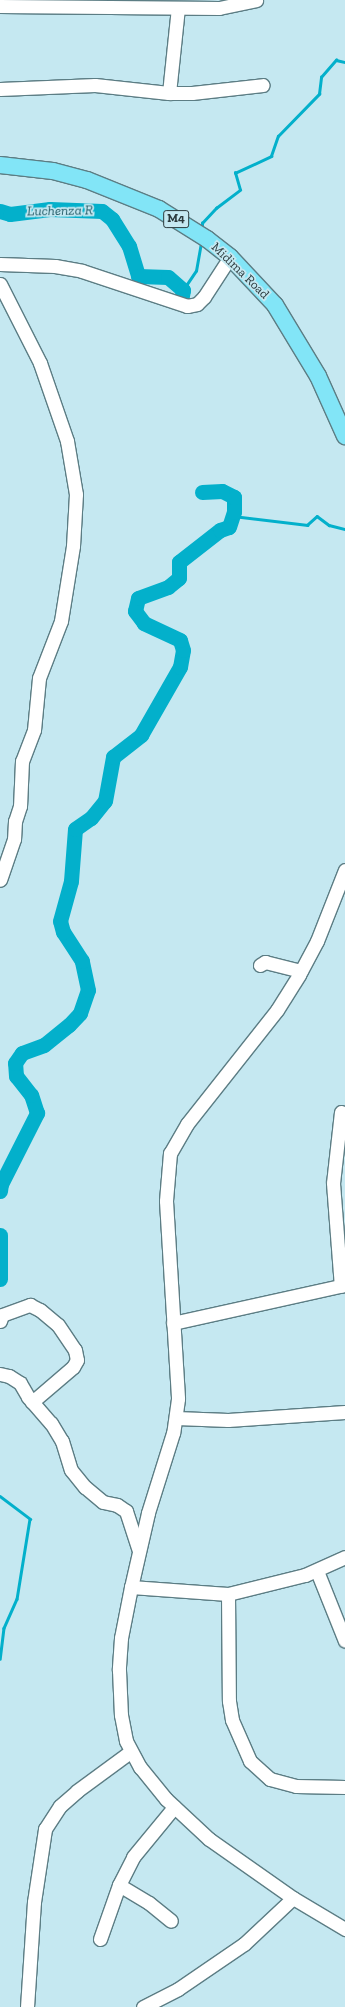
<!DOCTYPE html>
<style>
body{margin:0}
#map{position:relative;width:345px;height:2007px;overflow:hidden;background:#c5e8f1;font-family:"Zilla Slab",serif}
div>[style]{position:absolute}
.stream>*{height:2.5px;margin:-1.25px;padding:0 1.25px;transform-origin:1.25px;border-radius:1.25px;background:#03b0cb}
.river>*{height:15px;margin:-7.5px;padding:0 7.5px;transform-origin:7.5px;border-radius:7.5px;background:#03b0cb}
.roads{filter:drop-shadow(1px 0 #5c7d84) drop-shadow(-1px 0 #5c7d84) drop-shadow(0 1px #5c7d84) drop-shadow(0 -1px #5c7d84)}
.minor>*{height:13px;margin:-6.5px;padding:0 6.5px;transform-origin:6.5px;border-radius:6.5px;background:#fff}
.major>*{height:16px;margin:-8px;padding:0 8px;transform-origin:8px;border-radius:8px;background:#82e5f7}
span{translate:-50% -50%;white-space:nowrap;text-align:center;line-height:1.15;-webkit-text-stroke:3.5px #c5e8f1;paint-order:stroke}
.shield-label span{padding:1px 3px;background:#c5e8f1;border:1px solid;border-radius:3px;-webkit-text-stroke-width:0}
.shield-label{font-size:12px;color:#2b393c;font-weight:700}
.street-label{font-size:13px;color:#2b393c}
.water-label{font-size:14px;color:#225a66;font-style:italic}
</style>
<div id="map">
<div class="stream">
<div style="left:202px;top:227px;width:4px;rotate:-90deg"></div>
<div style="left:202px;top:223px;width:21px;rotate:-47deg"></div>
<div style="left:216px;top:208px;width:30px;rotate:-37deg"></div>
<div style="left:240px;top:190px;width:18px;rotate:-106deg"></div>
<div style="left:235px;top:173px;width:40px;rotate:-25deg"></div>
<div style="left:271px;top:156px;width:21px;rotate:-71deg"></div>
<div style="left:278px;top:136px;width:59px;rotate:-45.7deg"></div>
<div style="left:319px;top:94px;width:17px;rotate:-83deg"></div>
<div style="left:321px;top:77px;width:23px;rotate:-49deg"></div>
<div style="left:336px;top:60px;width:9px;rotate:13deg"></div>
<div style="left:183px;top:290px;width:23px;rotate:-56deg"></div>
<div style="left:196px;top:271px;width:27px;rotate:-80deg"></div>
<div style="left:233px;top:516px;width:75px;rotate:6.9deg"></div>
<div style="left:307px;top:525px;width:13px;rotate:-42deg"></div>
<div style="left:317px;top:516px;width:15px;rotate:37deg"></div>
<div style="left:329px;top:525px;width:16px;rotate:14deg"></div>
<div style="left:0;top:1496px;width:38px;rotate:37deg"></div>
<div style="left:30px;top:1519px;width:81px;rotate:99.2deg"></div>
<div style="left:17px;top:1599px;width:32px;rotate:114deg"></div>
<div style="left:4px;top:1628px;width:31px;rotate:97deg"></div>
</div>
<div class="river">
<div style="left:0;top:211px;width:10px;rotate:17deg"></div>
<div style="left:10px;top:214px;width:40px;rotate:-7.1deg"></div>
<div style="left:50px;top:209px;width:52px;rotate:2.2deg"></div>
<div style="left:102px;top:211px;width:13px;rotate:39deg"></div>
<div style="left:112px;top:219px;width:32px;rotate:58deg"></div>
<div style="left:129px;top:246px;width:31px;rotate:73deg"></div>
<div style="left:138px;top:276px;width:30px;rotate:2deg"></div>
<div style="left:168px;top:277px;width:20px;rotate:41deg"></div>
<div style="left:183px;top:290px;width:11px;rotate:100deg"></div>
<div style="left:0;top:1191px;width:7px;rotate:-82deg"></div>
<div style="left:1px;top:1184px;width:80px;rotate:-63.1deg"></div>
<div style="left:37px;top:1113px;width:19px;rotate:-108deg"></div>
<div style="left:31px;top:1095px;width:24px;rotate:-128deg"></div>
<div style="left:16px;top:1076px;width:13px;rotate:-94deg"></div>
<div style="left:15px;top:1063px;width:12px;rotate:-55deg"></div>
<div style="left:22px;top:1053px;width:23px;rotate:-20deg"></div>
<div style="left:44px;top:1045px;width:32px;rotate:-39deg"></div>
<div style="left:69px;top:1025px;width:16px;rotate:-47deg"></div>
<div style="left:80px;top:1013px;width:24px;rotate:-71deg"></div>
<div style="left:88px;top:990px;width:30px;rotate:-102deg"></div>
<div style="left:82px;top:961px;width:35px;rotate:-123deg"></div>
<div style="left:63px;top:932px;width:11px;rotate:-105deg"></div>
<div style="left:60px;top:921px;width:41px;rotate:-74.6deg"></div>
<div style="left:71px;top:881px;width:52px;rotate:-85.6deg"></div>
<div style="left:75px;top:829px;width:19px;rotate:-35deg"></div>
<div style="left:91px;top:818px;width:22px;rotate:-51deg"></div>
<div style="left:105px;top:801px;width:45px;rotate:-79.7deg"></div>
<div style="left:113px;top:757px;width:36px;rotate:-38deg"></div>
<div style="left:141px;top:735px;width:78px;rotate:-60.2deg"></div>
<div style="left:180px;top:667px;width:17px;rotate:-80deg"></div>
<div style="left:183px;top:650px;width:10px;rotate:-107deg"></div>
<div style="left:180px;top:640px;width:40px;rotate:-155deg"></div>
<div style="left:144px;top:623px;width:15px;rotate:-127deg"></div>
<div style="left:135px;top:611px;width:13px;rotate:-77deg"></div>
<div style="left:138px;top:598px;width:32px;rotate:-20deg"></div>
<div style="left:168px;top:587px;width:14px;rotate:-39deg"></div>
<div style="left:179px;top:578px;width:16px;rotate:-90deg"></div>
<div style="left:179px;top:562px;width:52px;rotate:-38deg"></div>
<div style="left:220px;top:530px;width:9px;rotate:-18deg"></div>
<div style="left:229px;top:527px;width:16px;rotate:-72deg"></div>
<div style="left:234px;top:512px;width:15px;rotate:-90deg"></div>
<div style="left:234px;top:497px;width:13px;rotate:-153deg"></div>
<div style="left:222px;top:491px;width:20px;rotate:177deg"></div>
<div style="left:0;top:1235px;width:44px;rotate:90deg"></div>
</div>
<div class="roads">
<div class="minor">
<div style="left:0;top:6px;width:219px;rotate:0.5deg"></div>
<div style="left:219px;top:8px;width:38px;rotate:-12deg"></div>
<div style="left:0;top:89px;width:95px;rotate:-2.4deg"></div>
<div style="left:95px;top:85px;width:74px;rotate:6.2deg"></div>
<div style="left:169px;top:93px;width:23px"></div>
<div style="left:192px;top:93px;width:71px;rotate:-6.4deg"></div>
<div style="left:169px;top:93px;width:85px;rotate:-84deg"></div>
<div style="left:0;top:264px;width:55px;rotate:2.1deg"></div>
<div style="left:55px;top:266px;width:27px;rotate:10deg"></div>
<div style="left:82px;top:271px;width:111px;rotate:18.4deg"></div>
<div style="left:187px;top:306px;width:10px;rotate:-11deg"></div>
<div style="left:197px;top:304px;width:10px;rotate:-45deg"></div>
<div style="left:204px;top:297px;width:48px;rotate:-57deg"></div>
<div style="left:0;top:284px;width:89px;rotate:63.1deg"></div>
<div style="left:40px;top:363px;width:83px;rotate:70.9deg"></div>
<div style="left:67px;top:441px;width:54px;rotate:80.4deg"></div>
<div style="left:76px;top:494px;width:52px;rotate:93.3deg"></div>
<div style="left:73px;top:546px;width:76px;rotate:99.1deg"></div>
<div style="left:61px;top:621px;width:61px;rotate:111.1deg"></div>
<div style="left:39px;top:678px;width:52px;rotate:95.5deg"></div>
<div style="left:34px;top:730px;width:33px;rotate:111deg"></div>
<div style="left:22px;top:761px;width:45px;rotate:92.5deg"></div>
<div style="left:20px;top:806px;width:16px;rotate:108deg"></div>
<div style="left:15px;top:821px;width:18px;rotate:93deg"></div>
<div style="left:14px;top:839px;width:43px;rotate:108.9deg"></div>
<div style="left:345px;top:870px;width:76px;rotate:111.5deg"></div>
<div style="left:317px;top:941px;width:38px;rotate:118deg"></div>
<div style="left:299px;top:975px;width:41px;rotate:122.2deg"></div>
<div style="left:277px;top:1010px;width:145px;rotate:128.3deg"></div>
<div style="left:187px;top:1124px;width:34px;rotate:120deg"></div>
<div style="left:170px;top:1153px;width:48px;rotate:94.8deg"></div>
<div style="left:166px;top:1201px;width:198px;rotate:86.5deg"></div>
<div style="left:178px;top:1399px;width:34px;rotate:98deg"></div>
<div style="left:173px;top:1433px;width:84px;rotate:107.4deg"></div>
<div style="left:148px;top:1513px;width:76px;rotate:102.9deg"></div>
<div style="left:131px;top:1587px;width:52px;rotate:101.1deg"></div>
<div style="left:121px;top:1638px;width:32px;rotate:94deg"></div>
<div style="left:119px;top:1670px;width:45px;rotate:87.5deg"></div>
<div style="left:121px;top:1715px;width:26px;rotate:79deg"></div>
<div style="left:126px;top:1741px;width:30px;rotate:62deg"></div>
<div style="left:140px;top:1767px;width:41px;rotate:50.9deg"></div>
<div style="left:166px;top:1799px;width:59px;rotate:42.9deg"></div>
<div style="left:209px;top:1839px;width:103px;rotate:35.1deg"></div>
<div style="left:293px;top:1898px;width:61px;rotate:30.8deg"></div>
<div style="left:260px;top:965px;width:6px;rotate:-31deg"></div>
<div style="left:265px;top:962px;width:37px;rotate:14deg"></div>
<div style="left:341px;top:1112px;width:71px;rotate:96.4deg"></div>
<div style="left:333px;top:1183px;width:103px;rotate:85.6deg"></div>
<div style="left:0;top:1321px;width:6px;rotate:-72deg"></div>
<div style="left:2px;top:1315px;width:30px;rotate:-20deg"></div>
<div style="left:30px;top:1305px;width:11px;rotate:27deg"></div>
<div style="left:40px;top:1310px;width:23px;rotate:40deg"></div>
<div style="left:58px;top:1325px;width:30px;rotate:56deg"></div>
<div style="left:75px;top:1350px;width:10px;rotate:79deg"></div>
<div style="left:77px;top:1360px;width:8px;rotate:120deg"></div>
<div style="left:73px;top:1367px;width:54px;rotate:139.5deg"></div>
<div style="left:173px;top:1323px;width:176px;rotate:-12.5deg"></div>
<div style="left:0;top:1374px;width:9px;rotate:13deg"></div>
<div style="left:9px;top:1376px;width:13px;rotate:32deg"></div>
<div style="left:20px;top:1383px;width:16px;rotate:60deg"></div>
<div style="left:28px;top:1397px;width:35px;rotate:49deg"></div>
<div style="left:51px;top:1423px;width:21px;rotate:59deg"></div>
<div style="left:62px;top:1441px;width:30px;rotate:73deg"></div>
<div style="left:71px;top:1470px;width:22px;rotate:51deg"></div>
<div style="left:85px;top:1487px;width:23px;rotate:40deg"></div>
<div style="left:103px;top:1502px;width:14px;rotate:12deg"></div>
<div style="left:117px;top:1505px;width:11px;rotate:34deg"></div>
<div style="left:126px;top:1511px;width:40px;rotate:72deg"></div>
<div style="left:176px;top:1418px;width:52px;rotate:2.2deg"></div>
<div style="left:228px;top:1420px;width:117px;rotate:-3.9deg"></div>
<div style="left:317px;top:1571px;width:75px;rotate:68.2deg"></div>
<div style="left:131px;top:1587px;width:97px;rotate:4.1deg"></div>
<div style="left:228px;top:1594px;width:79px;rotate:-13.9deg"></div>
<div style="left:305px;top:1575px;width:44px;rotate:-24.2deg"></div>
<div style="left:228px;top:1594px;width:107px;rotate:89.5deg"></div>
<div style="left:229px;top:1701px;width:19px;rotate:81deg"></div>
<div style="left:232px;top:1720px;width:45px;rotate:66.3deg"></div>
<div style="left:250px;top:1761px;width:27px;rotate:42deg"></div>
<div style="left:270px;top:1779px;width:27px;rotate:15deg"></div>
<div style="left:296px;top:1786px;width:49px;rotate:1.2deg"></div>
<div style="left:119px;top:1885px;width:35px;rotate:31deg"></div>
<div style="left:149px;top:1903px;width:28px;rotate:39deg"></div>
<div style="left:100px;top:1939px;width:57px;rotate:-70.6deg"></div>
<div style="left:119px;top:1885px;width:31px;rotate:-63deg"></div>
<div style="left:133px;top:1857px;width:65px;rotate:-50.6deg"></div>
<div style="left:27px;top:2007px;width:105px;rotate:-86.2deg"></div>
<div style="left:34px;top:1902px;width:74px;rotate:-81.4deg"></div>
<div style="left:45px;top:1829px;width:27px;rotate:-57deg"></div>
<div style="left:60px;top:1806px;width:23px;rotate:-41deg"></div>
<div style="left:77px;top:1791px;width:66px;rotate:-36.3deg"></div>
<div style="left:143px;top:2007px;width:39px;rotate:-27deg"></div>
<div style="left:178px;top:1989px;width:80px;rotate:-34.3deg"></div>
<div style="left:244px;top:1944px;width:67px;rotate:-43.2deg"></div>
</div>
<div class="major">
<div style="left:0;top:165px;width:53px;rotate:6.5deg"></div>
<div style="left:53px;top:171px;width:35px;rotate:15deg"></div>
<div style="left:87px;top:180px;width:78px;rotate:21.9deg"></div>
<div style="left:159px;top:209px;width:57px;rotate:32deg"></div>
<div style="left:207px;top:239px;width:29px;rotate:38deg"></div>
<div style="left:230px;top:257px;width:66px;rotate:46.8deg"></div>
<div style="left:275px;top:305px;width:83px;rotate:58.8deg"></div>
<div style="left:318px;top:376px;width:66px;rotate:65.8deg"></div>
</div>
</div>
<div class="shield-label">
<span style="left:176px;top:219px">M4</span>
</div>
<div class="street-label">
<span style="left:240px;top:271px;rotate:44deg">Midima Road</span>
</div>
<div class="water-label">
<span style="left:60px;top:211px;rotate:-1deg">Luchenza R</span>
</div>
</div>
